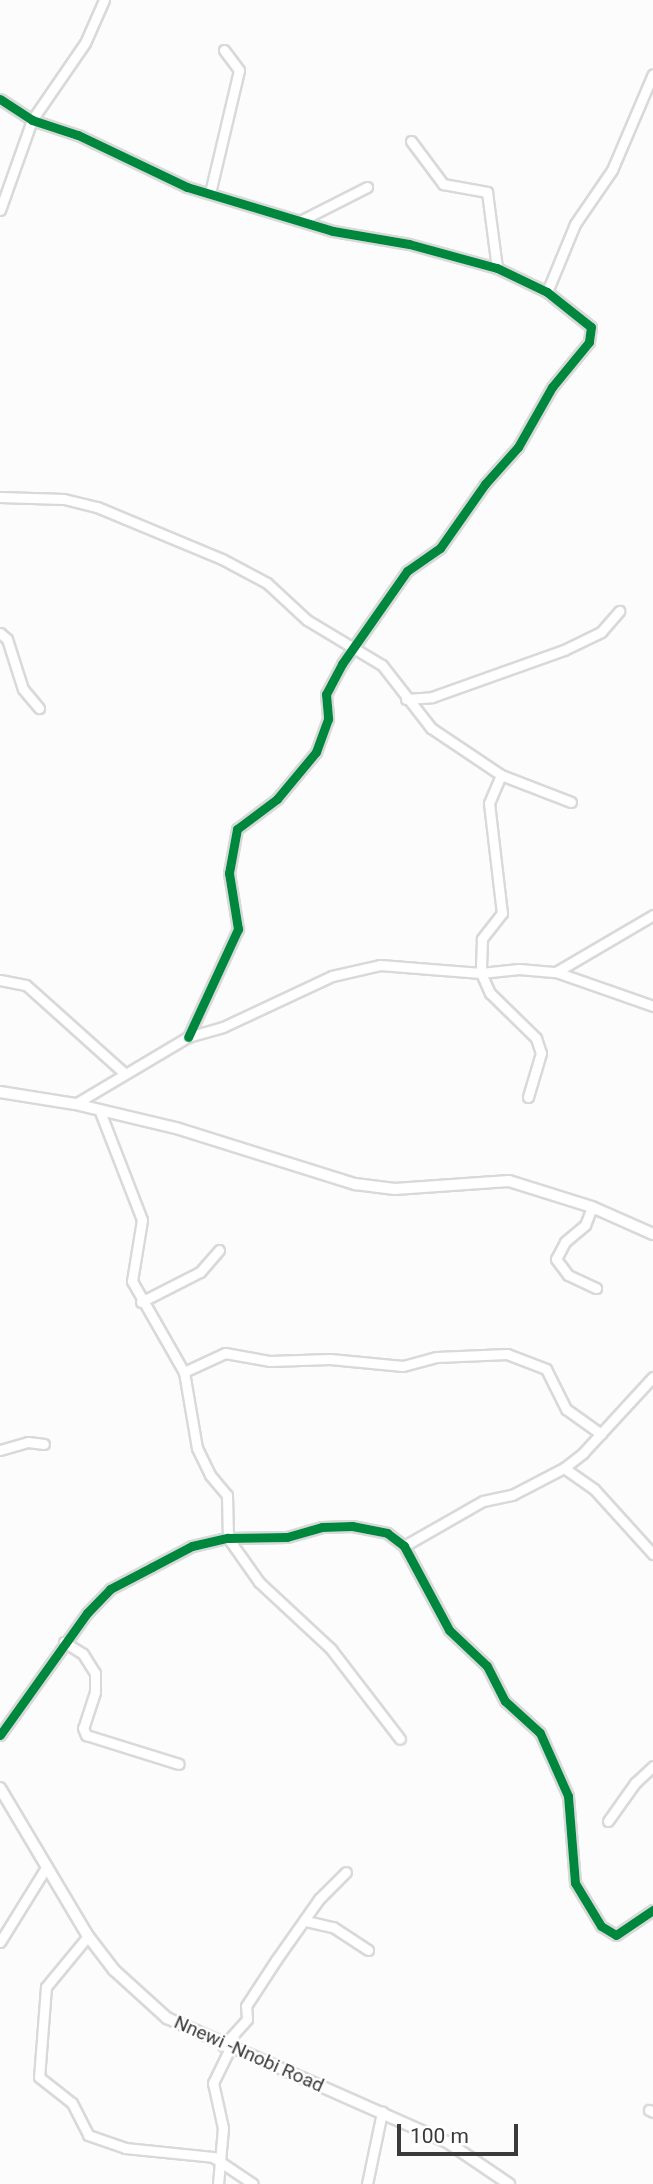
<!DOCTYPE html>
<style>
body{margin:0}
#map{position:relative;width:653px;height:2184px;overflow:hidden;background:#fcfcfd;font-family:Roboto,sans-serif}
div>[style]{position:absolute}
.roads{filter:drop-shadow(2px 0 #d9d9da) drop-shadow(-2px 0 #d9d9da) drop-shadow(0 2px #d9d9da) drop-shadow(0 -2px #d9d9da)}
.minor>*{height:9px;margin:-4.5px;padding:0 4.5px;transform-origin:4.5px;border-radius:4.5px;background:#fff}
.major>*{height:10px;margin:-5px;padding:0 5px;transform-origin:5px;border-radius:5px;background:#fff}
.cycleway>*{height:9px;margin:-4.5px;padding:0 4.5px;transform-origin:4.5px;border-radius:4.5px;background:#00873e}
span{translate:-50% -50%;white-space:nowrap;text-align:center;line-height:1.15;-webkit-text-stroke:5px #fff;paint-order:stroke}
.street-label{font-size:19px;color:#3a3a3b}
.scale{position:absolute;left:397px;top:2124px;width:121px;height:32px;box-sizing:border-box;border:4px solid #3a3a3b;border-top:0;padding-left:9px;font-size:21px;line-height:24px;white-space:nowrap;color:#3a3a3b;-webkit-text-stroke:5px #fff;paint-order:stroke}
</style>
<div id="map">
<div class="roads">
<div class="minor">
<div style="left:0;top:99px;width:38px;rotate:33deg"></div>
<div style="left:32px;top:120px;width:48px;rotate:18.1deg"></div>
<div style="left:78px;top:135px;width:121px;rotate:25.5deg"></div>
<div style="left:187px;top:187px;width:152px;rotate:16.8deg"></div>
<div style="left:333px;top:231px;width:77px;rotate:9.7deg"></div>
<div style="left:409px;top:244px;width:91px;rotate:15.3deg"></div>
<div style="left:497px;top:268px;width:55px;rotate:25.6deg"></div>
<div style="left:547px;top:292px;width:56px;rotate:38.5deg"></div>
<div style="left:591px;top:327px;width:15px;rotate:98deg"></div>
<div style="left:589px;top:342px;width:58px;rotate:129.4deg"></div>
<div style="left:552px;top:387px;width:69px;rotate:119.5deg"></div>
<div style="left:518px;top:447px;width:50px;rotate:131.7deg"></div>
<div style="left:485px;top:484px;width:78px;rotate:125.1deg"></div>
<div style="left:440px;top:548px;width:40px;rotate:145.1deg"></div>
<div style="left:407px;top:571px;width:113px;rotate:125deg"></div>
<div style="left:342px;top:664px;width:34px;rotate:118deg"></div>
<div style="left:326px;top:694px;width:25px;rotate:85deg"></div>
<div style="left:328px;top:719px;width:35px;rotate:110deg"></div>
<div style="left:316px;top:752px;width:61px;rotate:129.7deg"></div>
<div style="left:277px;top:799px;width:50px;rotate:143.1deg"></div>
<div style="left:237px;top:829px;width:45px;rotate:100.3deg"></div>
<div style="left:229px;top:873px;width:57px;rotate:80.9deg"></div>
<div style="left:238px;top:929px;width:119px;rotate:114.8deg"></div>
<div style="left:411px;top:141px;width:54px;rotate:53.3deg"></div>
<div style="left:443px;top:184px;width:45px;rotate:10.3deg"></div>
<div style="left:487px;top:192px;width:77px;rotate:82.5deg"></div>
<div style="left:210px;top:193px;width:126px;rotate:-76.7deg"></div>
<div style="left:239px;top:70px;width:25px;rotate:-127deg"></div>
<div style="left:0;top:210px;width:96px;rotate:-70.4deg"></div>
<div style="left:32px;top:120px;width:93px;rotate:-55.5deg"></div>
<div style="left:85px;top:43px;width:47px;rotate:-66.2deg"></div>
<div style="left:302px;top:220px;width:73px;rotate:-26.9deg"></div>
<div style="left:547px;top:292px;width:74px;rotate:-67.6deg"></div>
<div style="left:575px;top:224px;width:65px;rotate:-55.6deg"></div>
<div style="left:612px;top:170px;width:104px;rotate:-66.9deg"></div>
<div style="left:0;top:497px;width:64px;rotate:1.8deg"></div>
<div style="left:64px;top:499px;width:34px;rotate:14deg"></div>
<div style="left:97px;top:507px;width:135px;rotate:22.6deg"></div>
<div style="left:222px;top:559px;width:51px;rotate:28.1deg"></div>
<div style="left:267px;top:583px;width:54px;rotate:42.8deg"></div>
<div style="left:307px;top:620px;width:87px;rotate:31deg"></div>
<div style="left:382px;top:665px;width:80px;rotate:52.1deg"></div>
<div style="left:431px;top:728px;width:84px;rotate:33.9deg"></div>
<div style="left:501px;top:775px;width:75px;rotate:21.1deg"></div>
<div style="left:0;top:633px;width:9px;rotate:41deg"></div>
<div style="left:7px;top:639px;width:52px;rotate:72.3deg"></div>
<div style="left:23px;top:689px;width:25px;rotate:50deg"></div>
<div style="left:406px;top:699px;width:26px;rotate:-4deg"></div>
<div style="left:432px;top:697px;width:140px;rotate:-19.6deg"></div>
<div style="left:564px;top:650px;width:41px;rotate:-25.9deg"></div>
<div style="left:601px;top:632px;width:28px;rotate:-49deg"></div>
<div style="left:501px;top:775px;width:30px;rotate:113deg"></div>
<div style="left:489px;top:803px;width:111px;rotate:83.3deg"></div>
<div style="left:502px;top:913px;width:33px;rotate:128deg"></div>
<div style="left:482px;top:939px;width:34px;rotate:92deg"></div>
<div style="left:481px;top:973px;width:22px;rotate:66deg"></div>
<div style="left:490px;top:993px;width:64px;rotate:44.4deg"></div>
<div style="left:536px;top:1038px;width:16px;rotate:72deg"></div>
<div style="left:541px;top:1053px;width:46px;rotate:106.5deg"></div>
<div style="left:556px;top:972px;width:103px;rotate:19.3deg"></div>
<div style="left:0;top:980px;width:26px;rotate:11deg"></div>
<div style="left:26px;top:985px;width:132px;rotate:41.9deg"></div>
<div style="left:75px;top:1104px;width:131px;rotate:-30.7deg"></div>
<div style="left:188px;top:1037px;width:36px;rotate:-16deg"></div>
<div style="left:223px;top:1027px;width:120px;rotate:-25.1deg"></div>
<div style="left:332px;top:976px;width:49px;rotate:-12.9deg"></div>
<div style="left:380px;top:965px;width:101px;rotate:4.5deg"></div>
<div style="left:481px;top:973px;width:38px;rotate:-6deg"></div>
<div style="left:519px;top:969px;width:37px;rotate:5deg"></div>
<div style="left:556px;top:972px;width:113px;rotate:-30.4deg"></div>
<div style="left:99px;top:1109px;width:119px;rotate:68.8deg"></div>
<div style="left:142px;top:1220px;width:62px;rotate:99.3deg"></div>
<div style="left:132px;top:1281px;width:105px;rotate:60.3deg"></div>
<div style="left:184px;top:1372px;width:77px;rotate:80.3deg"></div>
<div style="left:197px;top:1448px;width:30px;rotate:64deg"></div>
<div style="left:210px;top:1475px;width:26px;rotate:50deg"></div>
<div style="left:227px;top:1495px;width:43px;rotate:88.7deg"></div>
<div style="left:228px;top:1538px;width:54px;rotate:54.8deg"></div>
<div style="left:259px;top:1582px;width:98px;rotate:42.9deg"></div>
<div style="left:331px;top:1649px;width:113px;rotate:52.5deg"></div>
<div style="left:592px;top:1207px;width:19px;rotate:111deg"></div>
<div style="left:585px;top:1225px;width:26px;rotate:140deg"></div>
<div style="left:565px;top:1242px;width:19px;rotate:118deg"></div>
<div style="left:556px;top:1259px;width:20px;rotate:53deg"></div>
<div style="left:568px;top:1275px;width:31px;rotate:25deg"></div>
<div style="left:141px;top:1302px;width:66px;rotate:-27deg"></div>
<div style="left:200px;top:1272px;width:29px;rotate:-49deg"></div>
<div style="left:184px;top:1372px;width:45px;rotate:-24.9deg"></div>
<div style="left:225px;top:1353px;width:46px;rotate:10.1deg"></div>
<div style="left:270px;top:1361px;width:60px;rotate:-1.9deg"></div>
<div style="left:330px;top:1359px;width:73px;rotate:5.5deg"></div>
<div style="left:403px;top:1366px;width:35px;rotate:-15deg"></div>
<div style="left:437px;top:1357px;width:70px;rotate:-2.5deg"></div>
<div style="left:507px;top:1354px;width:42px;rotate:21deg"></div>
<div style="left:546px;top:1369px;width:45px;rotate:63.4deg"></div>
<div style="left:566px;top:1409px;width:43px;rotate:35.5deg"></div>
<div style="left:0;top:1450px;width:29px;rotate:-16deg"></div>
<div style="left:28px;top:1442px;width:16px;rotate:7deg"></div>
<div style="left:564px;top:1468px;width:37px;rotate:35deg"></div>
<div style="left:594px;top:1489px;width:88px;rotate:47.8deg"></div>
<div style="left:404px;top:1546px;width:91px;rotate:-29.7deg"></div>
<div style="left:483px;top:1501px;width:30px;rotate:-12deg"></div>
<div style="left:512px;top:1495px;width:59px;rotate:-27.4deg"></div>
<div style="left:564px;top:1468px;width:24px;rotate:-38deg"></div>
<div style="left:583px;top:1453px;width:103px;rotate:-47.4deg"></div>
<div style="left:64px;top:1642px;width:22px;rotate:32deg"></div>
<div style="left:83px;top:1654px;width:22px;rotate:58deg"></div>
<div style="left:95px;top:1673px;width:19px;rotate:90deg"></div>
<div style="left:95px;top:1692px;width:38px;rotate:108deg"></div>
<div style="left:83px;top:1728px;width:8px;rotate:67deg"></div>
<div style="left:86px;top:1735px;width:97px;rotate:17.3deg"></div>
<div style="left:0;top:1735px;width:150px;rotate:-54.5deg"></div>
<div style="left:87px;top:1613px;width:33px;rotate:-46deg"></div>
<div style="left:110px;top:1589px;width:47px;rotate:-27.6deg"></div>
<div style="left:152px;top:1567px;width:45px;rotate:-27.7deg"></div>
<div style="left:192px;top:1546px;width:37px;rotate:-13deg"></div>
<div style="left:228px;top:1538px;width:59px;rotate:-1deg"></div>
<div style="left:287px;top:1537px;width:36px;rotate:-16deg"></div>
<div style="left:322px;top:1527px;width:30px;rotate:-2deg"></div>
<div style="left:352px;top:1526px;width:36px;rotate:11deg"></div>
<div style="left:387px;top:1533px;width:21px;rotate:37deg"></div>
<div style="left:404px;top:1546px;width:95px;rotate:61.8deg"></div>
<div style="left:449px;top:1630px;width:52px;rotate:43.5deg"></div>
<div style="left:487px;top:1666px;width:39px;rotate:63deg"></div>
<div style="left:505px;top:1701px;width:47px;rotate:42.4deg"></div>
<div style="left:540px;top:1733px;width:69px;rotate:66deg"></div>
<div style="left:568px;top:1796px;width:87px;rotate:85.4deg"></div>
<div style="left:575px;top:1883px;width:50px;rotate:58.8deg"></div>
<div style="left:601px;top:1926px;width:17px;rotate:31deg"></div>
<div style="left:616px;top:1935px;width:45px;rotate:-34deg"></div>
<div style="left:608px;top:1821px;width:47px;rotate:-54.6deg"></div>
<div style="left:635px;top:1783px;width:25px;rotate:-43deg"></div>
<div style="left:306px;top:1921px;width:28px;rotate:13deg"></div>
<div style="left:333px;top:1927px;width:42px;rotate:33.3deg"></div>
<div style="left:88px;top:1936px;width:66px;rotate:129.5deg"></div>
<div style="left:46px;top:1987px;width:90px;rotate:94.4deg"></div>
<div style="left:39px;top:2077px;width:42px;rotate:38.2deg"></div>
<div style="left:72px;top:2103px;width:36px;rotate:63deg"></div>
<div style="left:88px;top:2135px;width:39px;rotate:19deg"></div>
<div style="left:125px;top:2148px;width:88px;rotate:5.8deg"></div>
<div style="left:213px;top:2157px;width:48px;rotate:34deg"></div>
<div style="left:0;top:1942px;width:89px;rotate:-58.3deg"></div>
<div style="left:223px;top:2046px;width:36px;rotate:-48deg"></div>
<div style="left:247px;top:2019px;width:13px;rotate:-94deg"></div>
<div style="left:246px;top:2006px;width:55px;rotate:-56.9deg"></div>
<div style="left:276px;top:1960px;width:75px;rotate:-54.8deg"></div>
<div style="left:319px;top:1899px;width:38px;rotate:-45deg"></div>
<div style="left:649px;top:2110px;width:4px;rotate:27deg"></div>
<div style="left:218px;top:2184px;width:56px;rotate:-84.9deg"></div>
<div style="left:223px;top:2128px;width:46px;rotate:-102.5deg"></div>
<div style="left:213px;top:2083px;width:39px;rotate:-64deg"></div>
<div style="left:367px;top:2184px;width:74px;rotate:-78.2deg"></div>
</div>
<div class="major">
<div style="left:0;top:1092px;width:76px;rotate:9.1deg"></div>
<div style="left:75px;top:1104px;width:104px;rotate:13.4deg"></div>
<div style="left:176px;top:1128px;width:188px;rotate:17.4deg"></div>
<div style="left:355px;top:1184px;width:40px;rotate:7.1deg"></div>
<div style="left:395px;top:1189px;width:114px;rotate:-4deg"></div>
<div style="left:509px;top:1181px;width:87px;rotate:17.4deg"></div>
<div style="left:592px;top:1207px;width:67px;rotate:23.9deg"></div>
<div style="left:0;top:1788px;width:172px;rotate:59.3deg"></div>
<div style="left:88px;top:1936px;width:43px;rotate:52.6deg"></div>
<div style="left:114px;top:1970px;width:72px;rotate:42.2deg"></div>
<div style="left:167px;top:2018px;width:306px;rotate:23.9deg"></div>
<div style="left:447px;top:2142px;width:75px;rotate:34.1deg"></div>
</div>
</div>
<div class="cycleway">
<div style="left:0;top:99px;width:38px;rotate:33deg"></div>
<div style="left:32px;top:120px;width:48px;rotate:18.1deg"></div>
<div style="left:78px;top:135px;width:121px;rotate:25.5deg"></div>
<div style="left:187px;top:187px;width:152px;rotate:16.8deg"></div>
<div style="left:333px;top:231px;width:77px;rotate:9.7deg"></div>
<div style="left:409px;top:244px;width:91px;rotate:15.3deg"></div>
<div style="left:497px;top:268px;width:55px;rotate:25.6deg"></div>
<div style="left:547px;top:292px;width:56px;rotate:38.5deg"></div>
<div style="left:591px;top:327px;width:15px;rotate:98deg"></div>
<div style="left:589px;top:342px;width:58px;rotate:129.4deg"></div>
<div style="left:552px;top:387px;width:69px;rotate:119.5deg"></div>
<div style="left:518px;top:447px;width:50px;rotate:131.7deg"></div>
<div style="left:485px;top:484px;width:78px;rotate:125.1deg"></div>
<div style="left:440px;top:548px;width:40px;rotate:145.1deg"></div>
<div style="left:407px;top:571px;width:113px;rotate:125deg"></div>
<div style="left:342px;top:664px;width:34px;rotate:118deg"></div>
<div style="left:326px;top:694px;width:25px;rotate:85deg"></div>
<div style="left:328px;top:719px;width:35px;rotate:110deg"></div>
<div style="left:316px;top:752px;width:61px;rotate:129.7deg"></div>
<div style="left:277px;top:799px;width:50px;rotate:143.1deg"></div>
<div style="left:237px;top:829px;width:45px;rotate:100.3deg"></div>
<div style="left:229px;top:873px;width:57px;rotate:80.9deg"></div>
<div style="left:238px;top:929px;width:119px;rotate:114.8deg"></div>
<div style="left:0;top:1735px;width:150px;rotate:-54.5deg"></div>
<div style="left:87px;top:1613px;width:33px;rotate:-46deg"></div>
<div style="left:110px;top:1589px;width:47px;rotate:-27.6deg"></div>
<div style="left:152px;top:1567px;width:45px;rotate:-27.7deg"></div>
<div style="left:192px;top:1546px;width:37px;rotate:-13deg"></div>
<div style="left:228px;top:1538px;width:59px;rotate:-1deg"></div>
<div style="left:287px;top:1537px;width:36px;rotate:-16deg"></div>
<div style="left:322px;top:1527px;width:30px;rotate:-2deg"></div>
<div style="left:352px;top:1526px;width:36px;rotate:11deg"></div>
<div style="left:387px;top:1533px;width:21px;rotate:37deg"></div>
<div style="left:404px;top:1546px;width:95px;rotate:61.8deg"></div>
<div style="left:449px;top:1630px;width:52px;rotate:43.5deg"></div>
<div style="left:487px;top:1666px;width:39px;rotate:63deg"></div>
<div style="left:505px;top:1701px;width:47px;rotate:42.4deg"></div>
<div style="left:540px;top:1733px;width:69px;rotate:66deg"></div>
<div style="left:568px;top:1796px;width:87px;rotate:85.4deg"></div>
<div style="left:575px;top:1883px;width:50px;rotate:58.8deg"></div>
<div style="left:601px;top:1926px;width:17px;rotate:31deg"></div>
<div style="left:616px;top:1935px;width:45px;rotate:-34deg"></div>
</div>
<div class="street-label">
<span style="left:249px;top:2054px;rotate:24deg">Nnewi -Nnobi Road</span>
</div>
<div class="scale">100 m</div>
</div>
